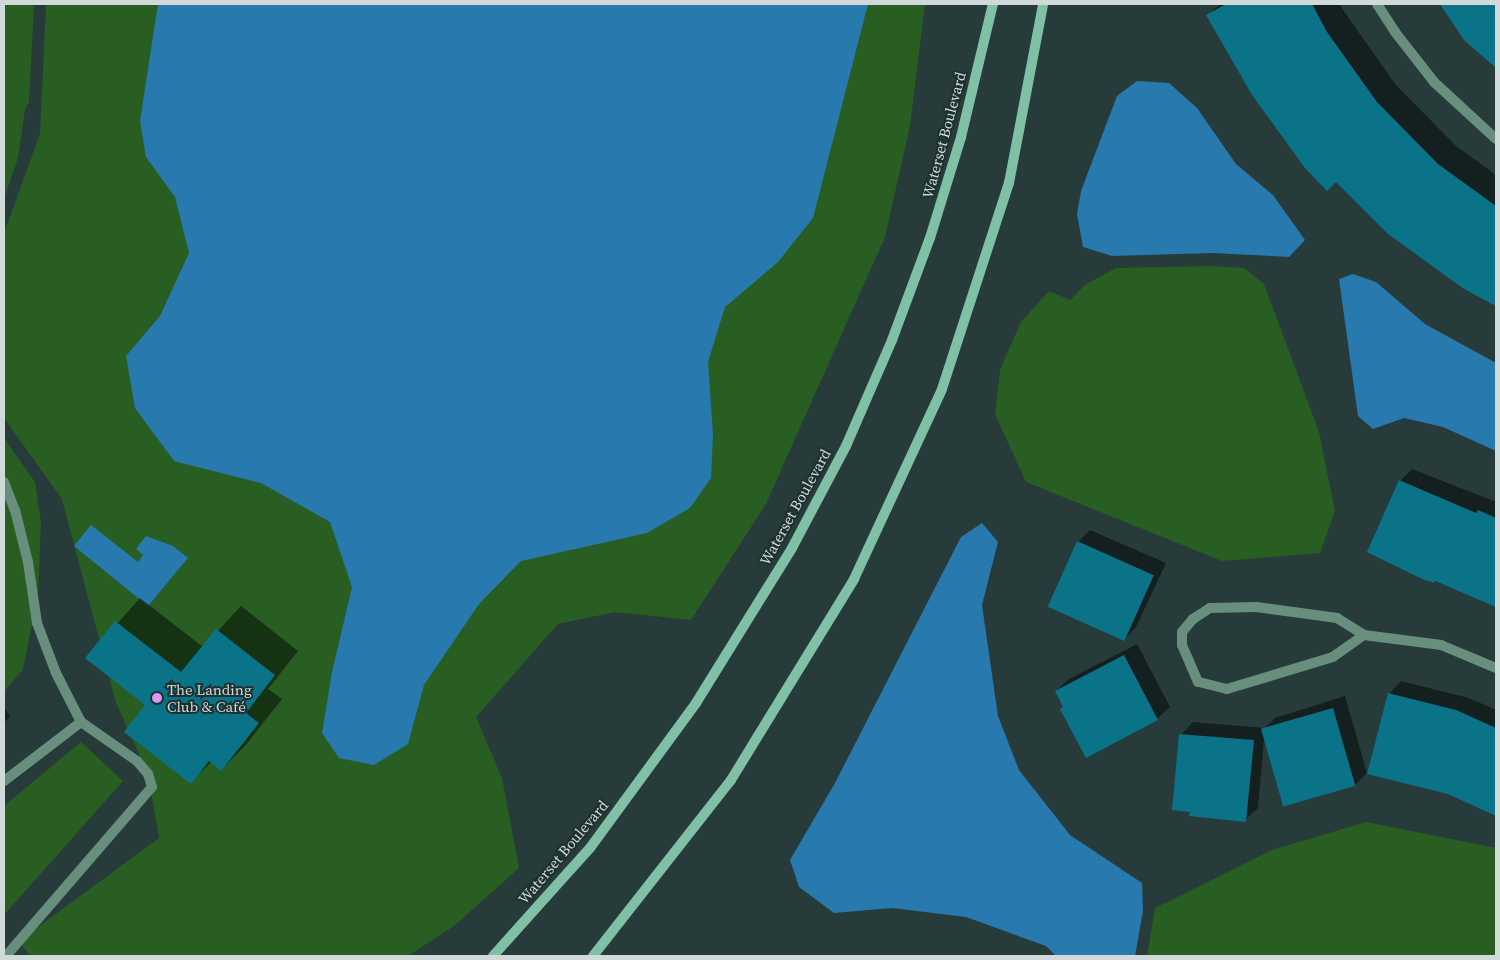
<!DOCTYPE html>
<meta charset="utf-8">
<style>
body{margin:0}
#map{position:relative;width:1500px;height:960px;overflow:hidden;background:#273b3a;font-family:"Source Serif 4",serif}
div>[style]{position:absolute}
.green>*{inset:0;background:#285e22}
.water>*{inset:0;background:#2879ad}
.shadow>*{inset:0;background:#0007}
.building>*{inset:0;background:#0b7388;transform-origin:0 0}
.lane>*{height:10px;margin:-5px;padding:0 5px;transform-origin:5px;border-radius:5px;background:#688f7e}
.street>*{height:10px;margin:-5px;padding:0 5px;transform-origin:5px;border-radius:5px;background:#688f7e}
.secondary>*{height:10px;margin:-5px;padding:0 5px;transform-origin:5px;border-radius:5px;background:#80c0a6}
.dots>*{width:14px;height:14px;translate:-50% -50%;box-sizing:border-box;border:2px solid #1d3130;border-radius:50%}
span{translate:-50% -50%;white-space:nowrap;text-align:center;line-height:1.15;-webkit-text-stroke:4px #1d3130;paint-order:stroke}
.street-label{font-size:15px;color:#cfdad9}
.poi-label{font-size:15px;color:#cfdad9}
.left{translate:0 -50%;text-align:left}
.frame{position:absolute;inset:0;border:5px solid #cfdad9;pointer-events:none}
</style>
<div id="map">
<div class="green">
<div style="clip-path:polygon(4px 4px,34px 4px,29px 102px,25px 109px,18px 158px,4px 199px)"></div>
<div style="clip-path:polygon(46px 4px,925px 4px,910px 126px,885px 237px,766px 504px,691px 620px,615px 612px,558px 624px,476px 717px,502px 778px,519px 868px,454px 926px,408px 956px,30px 956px,19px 941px,159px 838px,148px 774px,116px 703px,62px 499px,4px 418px,4px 233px,40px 134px)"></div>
<div style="clip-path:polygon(1212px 266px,1244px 268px,1264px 284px,1319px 432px,1335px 511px,1320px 553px,1222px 561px,1026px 482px,995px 414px,1000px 370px,1021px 322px,1049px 291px,1070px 300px,1086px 284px,1116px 268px)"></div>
<div style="clip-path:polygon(4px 438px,35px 482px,41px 522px,38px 595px,23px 669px,4px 692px)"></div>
<div style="clip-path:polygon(81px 742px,123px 781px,4px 915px,4px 806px)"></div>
<div style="clip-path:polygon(1366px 822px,1496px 848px,1496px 956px,1147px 956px,1155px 908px,1272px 850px)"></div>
</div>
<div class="water">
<div style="clip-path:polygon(158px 4px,868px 4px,813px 218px,778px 262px,725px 307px,708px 362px,713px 435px,711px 478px,690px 508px,647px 533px,521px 561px,479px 604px,424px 685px,408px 744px,374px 765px,339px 758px,322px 733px,332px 672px,352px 587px,330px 522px,261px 483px,174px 461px,135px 408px,126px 356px,160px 316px,189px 253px,175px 197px,146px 157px,140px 121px)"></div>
<div style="clip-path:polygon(1137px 81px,1169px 83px,1197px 108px,1236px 164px,1273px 195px,1305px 240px,1289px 257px,1212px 253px,1112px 256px,1083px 247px,1077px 214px,1081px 191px,1117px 96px)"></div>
<div style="clip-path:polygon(1353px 274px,1376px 282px,1425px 324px,1496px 363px,1496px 451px,1443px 427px,1404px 418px,1373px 429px,1358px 416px,1339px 279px)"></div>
<div style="clip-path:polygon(982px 523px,998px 542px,982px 605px,998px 716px,1019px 770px,1070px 835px,1142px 883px,1143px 911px,1135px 956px,1056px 956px,1046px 946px,966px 917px,892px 908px,834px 913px,799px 887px,790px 860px,835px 783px,961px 537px)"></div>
<div style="clip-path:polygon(91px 525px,138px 562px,143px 555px,136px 549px,146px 536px,173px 546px,188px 558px,148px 606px,74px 546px)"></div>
</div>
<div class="shadow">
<div style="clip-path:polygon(1220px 4px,1339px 4px,1395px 84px,1456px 146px,1496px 175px,1496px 304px,1464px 288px,1208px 15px)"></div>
<div style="clip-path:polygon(1441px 4px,1496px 4px,1496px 66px,1465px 39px)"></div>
<div style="clip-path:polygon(1412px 469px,1496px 502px,1496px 605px,1421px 576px,1400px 481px)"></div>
<div style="clip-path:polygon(1090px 530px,1166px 563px,1136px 627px,1124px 640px,1078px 542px)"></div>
<div style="clip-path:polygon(140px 598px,203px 647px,241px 606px,298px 651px,268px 689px,282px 699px,245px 746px,221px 770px,211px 762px,191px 782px,147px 705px,87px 658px)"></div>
<div style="clip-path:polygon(1137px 644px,1170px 707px,1157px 719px,1056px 691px,1069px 679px)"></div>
<div style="clip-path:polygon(1401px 681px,1469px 698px,1496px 710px,1496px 814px,1448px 793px,1389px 694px)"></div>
<div style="clip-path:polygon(1345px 696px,1367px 773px,1355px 785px,1264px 739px,1258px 808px,1245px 820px,1181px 735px,1193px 722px,1265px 728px,1275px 718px)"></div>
<div style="clip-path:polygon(4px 707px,10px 716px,4px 723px)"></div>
</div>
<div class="building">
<div style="clip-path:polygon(1226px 4px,1312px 4px,1327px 32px,1377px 102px,1438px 164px,1496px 206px,1496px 306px,1464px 289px,1388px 234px,1336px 182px,1327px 191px,1305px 168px,1252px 95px,1206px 15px)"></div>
<div style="clip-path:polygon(1440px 4px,1496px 4px,1496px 68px,1464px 40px)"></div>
<div style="clip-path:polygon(1399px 480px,1476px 513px,1478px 510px,1496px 518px,1496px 607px,1435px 581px,1434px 583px,1420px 578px,1367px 552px)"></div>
<div style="left:1077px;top:541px;width:84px;height:72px;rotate:24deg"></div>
<div style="clip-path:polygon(115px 621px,181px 672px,216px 629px,275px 675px,246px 713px,259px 723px,221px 771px,209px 761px,191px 784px,124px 732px,145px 705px,85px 658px)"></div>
<div style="clip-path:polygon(1124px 655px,1158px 720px,1086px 758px,1060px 709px,1063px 707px,1055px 691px)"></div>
<div style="clip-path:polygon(1388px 693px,1456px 710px,1496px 728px,1496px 816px,1448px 794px,1367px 774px)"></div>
<div style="left:1333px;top:708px;width:81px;height:75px;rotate:74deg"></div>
<div style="clip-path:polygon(1179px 734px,1254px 740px,1246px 822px,1189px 816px,1190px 812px,1172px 810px)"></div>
</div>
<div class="lane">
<div style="left:4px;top:482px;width:30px;rotate:69deg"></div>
<div style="left:15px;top:510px;width:54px;rotate:76deg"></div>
<div style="left:28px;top:562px;width:62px;rotate:81.6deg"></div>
<div style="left:37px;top:623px;width:53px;rotate:69.2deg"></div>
<div style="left:56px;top:673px;width:55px;rotate:63deg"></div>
<div style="left:81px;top:722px;width:97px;rotate:142.5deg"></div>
<div style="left:6px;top:956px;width:223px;rotate:-49.2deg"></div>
<div style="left:152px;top:787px;width:14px;rotate:-107deg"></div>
<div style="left:148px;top:774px;width:17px;rotate:-130deg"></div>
<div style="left:137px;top:761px;width:68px;rotate:-145.1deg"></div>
</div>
<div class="street">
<div style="left:1377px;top:4px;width:33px;rotate:57deg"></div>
<div style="left:1395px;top:32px;width:63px;rotate:52deg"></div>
<div style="left:1434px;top:82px;width:84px;rotate:42.6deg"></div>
<div style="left:1364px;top:635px;width:38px;rotate:145deg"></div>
<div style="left:1333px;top:657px;width:111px;rotate:163.2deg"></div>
<div style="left:1227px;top:689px;width:30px;rotate:-166deg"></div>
<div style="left:1198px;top:682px;width:40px;rotate:-113.4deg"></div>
<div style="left:1182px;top:645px;width:13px;rotate:-90deg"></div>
<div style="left:1182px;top:632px;width:17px;rotate:-50deg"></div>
<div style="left:1193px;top:619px;width:20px;rotate:-33deg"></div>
<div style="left:1210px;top:608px;width:46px;rotate:-1.2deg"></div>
<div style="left:1256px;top:607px;width:82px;rotate:7.7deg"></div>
<div style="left:1337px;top:618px;width:32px;rotate:32deg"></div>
<div style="left:1364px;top:635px;width:78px;rotate:7.4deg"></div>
<div style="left:1441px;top:645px;width:60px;rotate:22.7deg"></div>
</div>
<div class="secondary">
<div style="left:493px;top:956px;width:145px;rotate:-48.1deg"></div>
<div style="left:590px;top:848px;width:180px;rotate:-53.8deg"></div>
<div style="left:696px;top:703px;width:182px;rotate:-58.2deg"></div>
<div style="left:792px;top:548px;width:115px;rotate:-62.1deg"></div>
<div style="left:846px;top:446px;width:116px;rotate:-66.5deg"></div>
<div style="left:892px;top:340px;width:109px;rotate:-69.6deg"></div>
<div style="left:930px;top:238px;width:106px;rotate:-72.9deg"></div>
<div style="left:961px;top:137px;width:137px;rotate:-76.5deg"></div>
<div style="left:593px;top:956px;width:224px;rotate:-51.9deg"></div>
<div style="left:731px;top:780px;width:236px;rotate:-58.5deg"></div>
<div style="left:854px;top:579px;width:209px;rotate:-65.1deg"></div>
<div style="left:942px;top:389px;width:217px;rotate:-72deg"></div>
<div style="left:1009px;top:183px;width:182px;rotate:-79.2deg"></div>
</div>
<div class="dots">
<div style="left:157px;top:698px;background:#db99f5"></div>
</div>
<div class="street-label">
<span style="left:944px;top:135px;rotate:-75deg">Waterset Boulevard</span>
<span style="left:795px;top:507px;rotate:-61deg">Waterset Boulevard</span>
<span style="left:563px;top:852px;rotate:-50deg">Waterset Boulevard</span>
</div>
<div class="poi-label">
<span class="left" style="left:167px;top:698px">The Landing<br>Club &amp; Café</span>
</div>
<div class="frame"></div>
</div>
